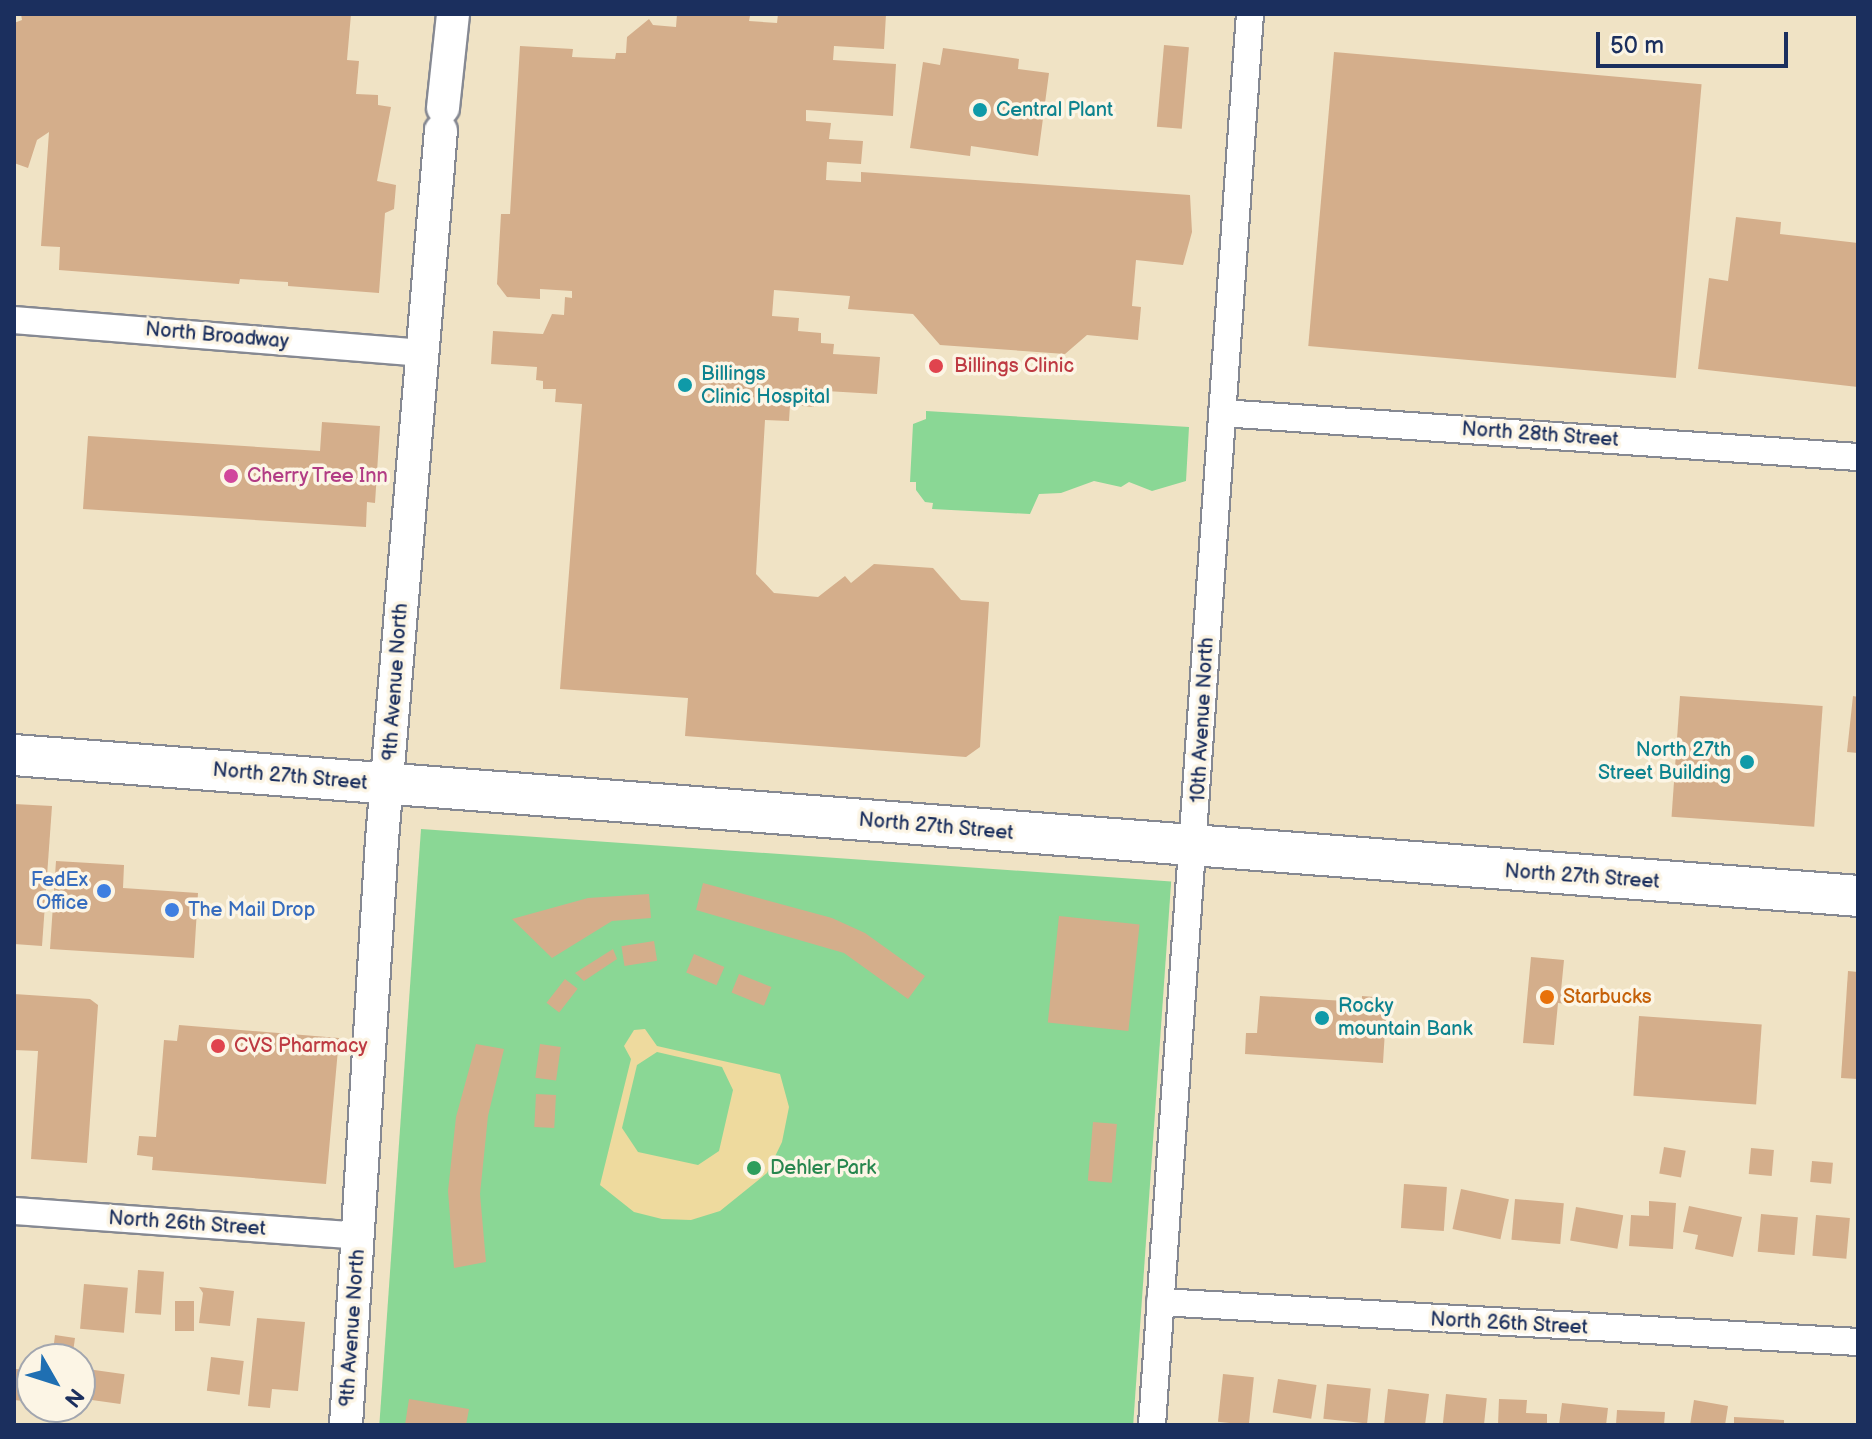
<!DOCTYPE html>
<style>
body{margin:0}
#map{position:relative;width:1872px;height:1439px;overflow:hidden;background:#f0e3c5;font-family:"Balsamiq Sans",sans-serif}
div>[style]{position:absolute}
.green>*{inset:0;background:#8ad795;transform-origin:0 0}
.sand>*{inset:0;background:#eeda9e}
.building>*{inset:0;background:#d4ae8b;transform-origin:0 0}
.roads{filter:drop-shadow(2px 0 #868992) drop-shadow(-2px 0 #868992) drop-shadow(0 2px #868992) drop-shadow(0 -2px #868992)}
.minor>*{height:26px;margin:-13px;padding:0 13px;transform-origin:13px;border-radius:13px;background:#fff}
.tertiary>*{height:32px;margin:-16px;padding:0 16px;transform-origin:16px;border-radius:16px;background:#fff}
.primary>*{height:40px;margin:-20px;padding:0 20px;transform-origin:20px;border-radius:20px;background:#fff}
.dots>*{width:22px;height:22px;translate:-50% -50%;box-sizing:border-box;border:4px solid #fcf5e5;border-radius:50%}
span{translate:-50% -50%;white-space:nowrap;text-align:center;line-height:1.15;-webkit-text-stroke:7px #fcf5e5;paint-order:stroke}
.culture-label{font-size:20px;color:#0d838f}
.left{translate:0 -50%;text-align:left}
.right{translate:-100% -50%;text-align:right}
.street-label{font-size:20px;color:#1b2f5e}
.health-label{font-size:20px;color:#be3a42}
.hotel-label{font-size:20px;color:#b23c85}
.shop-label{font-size:20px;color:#366cbe}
.food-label{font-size:20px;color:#c56008}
.leisure-label{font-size:20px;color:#27864d}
.frame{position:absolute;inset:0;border:16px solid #1b2f5e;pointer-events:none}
.north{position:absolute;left:16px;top:1343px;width:80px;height:80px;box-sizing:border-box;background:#fcf5e5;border:2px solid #a2a6af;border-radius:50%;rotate:129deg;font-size:22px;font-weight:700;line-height:32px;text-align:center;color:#1b2f5e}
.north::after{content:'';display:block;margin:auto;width:28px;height:36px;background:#1f6fb2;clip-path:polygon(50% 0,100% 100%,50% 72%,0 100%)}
.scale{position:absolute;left:1596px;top:32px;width:192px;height:36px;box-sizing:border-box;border:4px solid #1b2f5e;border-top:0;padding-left:10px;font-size:24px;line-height:28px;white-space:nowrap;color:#1b2f5e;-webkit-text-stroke:6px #fcf5e5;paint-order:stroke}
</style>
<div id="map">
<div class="green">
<div style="clip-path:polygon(926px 411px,1189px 427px,1186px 481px,1152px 491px,1129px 482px,1121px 487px,1094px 481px,1061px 493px,1039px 494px,1030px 514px,932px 509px,933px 503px,925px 502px,916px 490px,916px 482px,910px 482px,913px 424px,926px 419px)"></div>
<div style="left:421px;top:829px;width:752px;height:597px;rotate:4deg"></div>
</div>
<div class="sand">
<div style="clip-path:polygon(evenodd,645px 1029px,657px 1046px,780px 1074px,789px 1107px,782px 1142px,767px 1173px,720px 1211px,691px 1220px,662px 1219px,634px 1212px,600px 1185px,631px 1059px,624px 1046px,634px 1030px,645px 1029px,657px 1052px,722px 1067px,733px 1090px,719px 1151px,698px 1165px,638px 1152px,622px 1128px,637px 1065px,657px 1052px)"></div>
</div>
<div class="building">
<div style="clip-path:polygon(21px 14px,351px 14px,347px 60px,359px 61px,356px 94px,378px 95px,378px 105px,391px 107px,377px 181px,396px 185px,394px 209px,385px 213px,379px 293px,288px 286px,288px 282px,240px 279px,239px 284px,59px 270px,60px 247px,41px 246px,49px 132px,37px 140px,28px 168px,14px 163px,14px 23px,22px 20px)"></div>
<div style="clip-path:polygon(677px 14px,750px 16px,749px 21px,777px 23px,778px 14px,886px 14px,884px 49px,834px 46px,833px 60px,896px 64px,893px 116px,806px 110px,806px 121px,831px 123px,829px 139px,863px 141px,861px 164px,827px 162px,826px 180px,861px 182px,861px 172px,1190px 195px,1192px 232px,1183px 265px,1136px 260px,1132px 306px,1141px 307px,1138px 340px,1087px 335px,1065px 354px,940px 345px,913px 314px,848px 309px,850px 296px,774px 290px,772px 316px,799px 318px,798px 331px,821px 333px,821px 343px,834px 344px,833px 354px,880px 357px,877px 394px,826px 391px,825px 400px,814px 399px,814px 407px,790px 405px,789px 421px,765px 420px,756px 574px,774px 593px,818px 597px,845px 576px,851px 583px,874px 564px,933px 568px,961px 600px,989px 602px,980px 747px,966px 757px,685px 736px,688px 698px,560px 689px,582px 404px,555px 402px,556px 389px,543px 389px,543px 381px,536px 380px,537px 367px,491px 364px,493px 331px,543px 334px,552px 314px,564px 315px,565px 297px,572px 298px,572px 291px,540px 289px,540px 299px,507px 297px,497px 284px,501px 214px,510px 214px,520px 46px,573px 49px,572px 57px,615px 59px,616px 53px,626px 53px,627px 37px,649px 19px,653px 25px,676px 27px)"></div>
<div style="left:1164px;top:45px;width:25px;height:82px;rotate:5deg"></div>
<div style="clip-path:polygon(943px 48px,1019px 59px,1018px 69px,1049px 73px,1038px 156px,971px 146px,970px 156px,910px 148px,923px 62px,940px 65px)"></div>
<div style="left:1334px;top:52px;width:369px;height:295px;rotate:5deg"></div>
<div style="clip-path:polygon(1736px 217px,1781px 222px,1780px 234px,1858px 243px,1858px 387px,1698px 369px,1709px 278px,1728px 281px)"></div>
<div style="clip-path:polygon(322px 422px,380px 426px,375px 503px,367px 502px,366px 527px,83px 509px,88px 436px,320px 451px)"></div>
<div style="left:1680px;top:696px;width:143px;height:121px;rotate:4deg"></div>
<div style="clip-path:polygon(1853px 696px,1858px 697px,1858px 753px,1847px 752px)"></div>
<div style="clip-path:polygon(14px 804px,52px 806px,42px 946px,14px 944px)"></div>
<div style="clip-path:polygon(56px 861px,124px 865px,123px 888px,198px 893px,194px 958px,50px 949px)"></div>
<div style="clip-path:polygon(703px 883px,832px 918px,865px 933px,925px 976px,908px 999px,844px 953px,696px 910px)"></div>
<div style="clip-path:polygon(649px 894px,651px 918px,612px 921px,552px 958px,512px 919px,588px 898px)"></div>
<div style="left:1059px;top:916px;width:81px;height:107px;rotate:6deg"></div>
<div style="left:654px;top:941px;width:20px;height:33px;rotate:81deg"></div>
<div style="clip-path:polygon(613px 949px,617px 959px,584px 981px,575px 973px)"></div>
<div style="left:694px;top:954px;width:33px;height:20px;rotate:23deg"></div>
<div style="clip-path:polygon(1531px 957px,1564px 960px,1561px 991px,1568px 992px,1566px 1004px,1558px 1003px,1554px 1045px,1523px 1043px)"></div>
<div style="clip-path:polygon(1848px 971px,1858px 972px,1858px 1079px,1841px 1078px)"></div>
<div style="left:739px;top:974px;width:35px;height:20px;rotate:22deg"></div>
<div style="left:565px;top:979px;width:16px;height:30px;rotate:38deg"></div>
<div style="clip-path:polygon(14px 994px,90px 999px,98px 1005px,87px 1163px,31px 1159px,38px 1051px,14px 1050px)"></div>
<div style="clip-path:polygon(1260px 996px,1362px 1002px,1362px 996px,1387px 998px,1383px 1063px,1245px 1054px,1246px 1033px,1257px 1033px)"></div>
<div style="left:1639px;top:1016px;width:123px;height:80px;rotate:4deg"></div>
<div style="clip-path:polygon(179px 1025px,339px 1038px,326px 1184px,152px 1170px,153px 1157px,137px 1155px,139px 1136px,156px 1137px,164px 1040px,177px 1041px)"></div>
<div style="clip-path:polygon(476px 1044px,504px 1049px,488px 1116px,480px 1194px,486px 1262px,454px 1268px,448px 1191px,456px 1117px)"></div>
<div style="left:540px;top:1044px;width:21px;height:34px;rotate:8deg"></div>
<div style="left:536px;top:1094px;width:20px;height:33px;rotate:3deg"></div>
<div style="left:1093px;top:1122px;width:24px;height:59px;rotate:5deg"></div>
<div style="left:1664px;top:1147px;width:22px;height:27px;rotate:10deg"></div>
<div style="left:1751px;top:1148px;width:23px;height:26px;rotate:5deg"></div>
<div style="left:1812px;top:1161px;width:21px;height:21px;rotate:5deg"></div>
<div style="left:1404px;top:1184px;width:43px;height:44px;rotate:4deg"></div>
<div style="left:1461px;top:1189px;width:49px;height:41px;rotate:12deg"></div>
<div style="left:1515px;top:1199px;width:49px;height:41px;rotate:5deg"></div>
<div style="clip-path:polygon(1649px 1201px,1676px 1203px,1673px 1249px,1629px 1246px,1631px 1215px,1649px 1216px)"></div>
<div style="clip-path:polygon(1689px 1206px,1742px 1217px,1733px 1257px,1695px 1249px,1698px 1235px,1683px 1232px)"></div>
<div style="left:1576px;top:1207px;width:48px;height:34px;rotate:10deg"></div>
<div style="left:1761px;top:1214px;width:37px;height:38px;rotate:5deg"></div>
<div style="left:1816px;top:1215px;width:34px;height:41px;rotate:5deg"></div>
<div style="left:138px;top:1270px;width:26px;height:43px;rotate:4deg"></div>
<div style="left:84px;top:1284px;width:44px;height:45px;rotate:5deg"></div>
<div style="clip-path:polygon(199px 1287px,234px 1291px,230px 1326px,199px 1323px,203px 1293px)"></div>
<div style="left:175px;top:1301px;width:19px;height:30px"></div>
<div style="clip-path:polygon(257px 1318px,305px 1322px,298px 1391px,272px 1389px,270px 1408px,248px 1406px)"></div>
<div style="clip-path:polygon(55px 1335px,75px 1338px,72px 1359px,52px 1359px)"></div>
<div style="left:211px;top:1357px;width:33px;height:34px;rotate:7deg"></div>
<div style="left:80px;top:1368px;width:45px;height:30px;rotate:8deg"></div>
<div style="clip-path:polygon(16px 1369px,32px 1370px,32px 1402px,14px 1400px)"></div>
<div style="left:1223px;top:1374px;width:31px;height:48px;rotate:6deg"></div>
<div style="left:1278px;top:1379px;width:39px;height:34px;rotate:9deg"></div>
<div style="left:1327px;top:1384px;width:44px;height:35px;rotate:6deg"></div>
<div style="clip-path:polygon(1388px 1389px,1429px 1394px,1425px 1425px,1384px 1425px)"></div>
<div style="left:1446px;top:1394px;width:41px;height:31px;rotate:6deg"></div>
<div style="clip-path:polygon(409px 1399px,469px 1409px,466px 1425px,405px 1425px)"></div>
<div style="clip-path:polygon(1499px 1399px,1527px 1400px,1526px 1413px,1547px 1414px,1547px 1425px,1498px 1425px)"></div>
<div style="clip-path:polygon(1694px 1400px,1728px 1406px,1725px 1425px,1690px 1425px)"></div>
<div style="clip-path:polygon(1562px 1403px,1608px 1408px,1606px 1425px,1559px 1425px)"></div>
<div style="clip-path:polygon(1617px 1410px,1665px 1412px,1664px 1425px,1616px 1425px)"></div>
<div style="clip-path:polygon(1734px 1417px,1784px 1420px,1784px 1425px,1734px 1425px)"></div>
</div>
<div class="roads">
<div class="minor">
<div style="left:14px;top:320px;width:407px;rotate:4.6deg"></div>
<div style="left:1222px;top:413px;width:638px;rotate:3.96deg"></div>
<div style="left:14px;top:1211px;width:347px;rotate:4.1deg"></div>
<div style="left:1160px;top:1302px;width:699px;rotate:3.28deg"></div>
<div style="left:1152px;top:1425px;width:1414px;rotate:-86.03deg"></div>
</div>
<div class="tertiary">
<div style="left:443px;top:108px;width:95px;rotate:-83.9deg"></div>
<div style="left:346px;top:1425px;width:586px;rotate:-86.48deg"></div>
<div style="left:382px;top:840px;width:712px;rotate:-85.25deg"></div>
</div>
<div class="primary">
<div style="left:14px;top:755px;width:1849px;rotate:4.37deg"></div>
</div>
</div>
<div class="dots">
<div style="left:980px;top:110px;background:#0f9aa8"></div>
<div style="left:936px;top:366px;background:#e0444e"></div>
<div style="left:685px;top:385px;background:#0f9aa8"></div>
<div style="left:231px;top:476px;background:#d1479c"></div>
<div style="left:1747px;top:762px;background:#0f9aa8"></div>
<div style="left:104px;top:891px;background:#3f7fe0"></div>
<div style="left:172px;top:910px;background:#3f7fe0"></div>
<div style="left:1547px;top:997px;background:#e8710a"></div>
<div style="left:1322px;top:1018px;background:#0f9aa8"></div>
<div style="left:218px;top:1046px;background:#e0444e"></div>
<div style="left:754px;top:1168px;background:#2e9e5b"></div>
</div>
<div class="culture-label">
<span class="left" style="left:996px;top:110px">Central Plant</span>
<span class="left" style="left:701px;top:386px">Billings<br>Clinic Hospital</span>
<span class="right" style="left:1731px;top:762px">North 27th<br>Street Building</span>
<span class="left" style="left:1338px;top:1018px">Rocky<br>mountain Bank</span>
</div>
<div class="street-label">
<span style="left:217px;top:336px;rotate:5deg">North Broadway</span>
<span style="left:1540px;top:435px;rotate:4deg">North 28th Street</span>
<span style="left:396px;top:682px;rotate:-86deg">9th Avenue North</span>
<span style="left:1203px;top:720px;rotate:-87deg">10th Avenue North</span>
<span style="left:290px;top:777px;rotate:5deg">North 27th Street</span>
<span style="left:936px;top:827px;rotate:5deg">North 27th Street</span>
<span style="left:1582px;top:877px;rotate:4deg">North 27th Street</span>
<span style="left:187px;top:1224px;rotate:4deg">North 26th Street</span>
<span style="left:1509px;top:1324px;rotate:3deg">North 26th Street</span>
<span style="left:353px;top:1328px;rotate:-86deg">9th Avenue North</span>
</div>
<div class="health-label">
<span class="left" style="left:954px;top:366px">Billings Clinic</span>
<span class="left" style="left:234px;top:1046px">CVS Pharmacy</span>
</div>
<div class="hotel-label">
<span class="left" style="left:247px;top:476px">Cherry Tree Inn</span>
</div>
<div class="shop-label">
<span class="right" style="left:88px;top:892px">FedEx<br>Office</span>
<span class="left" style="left:188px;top:910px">The Mail Drop</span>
</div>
<div class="food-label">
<span class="left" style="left:1563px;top:997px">Starbucks</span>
</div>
<div class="leisure-label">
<span class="left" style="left:770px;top:1168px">Dehler Park</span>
</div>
<div class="frame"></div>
<div class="north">N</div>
<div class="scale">50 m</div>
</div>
